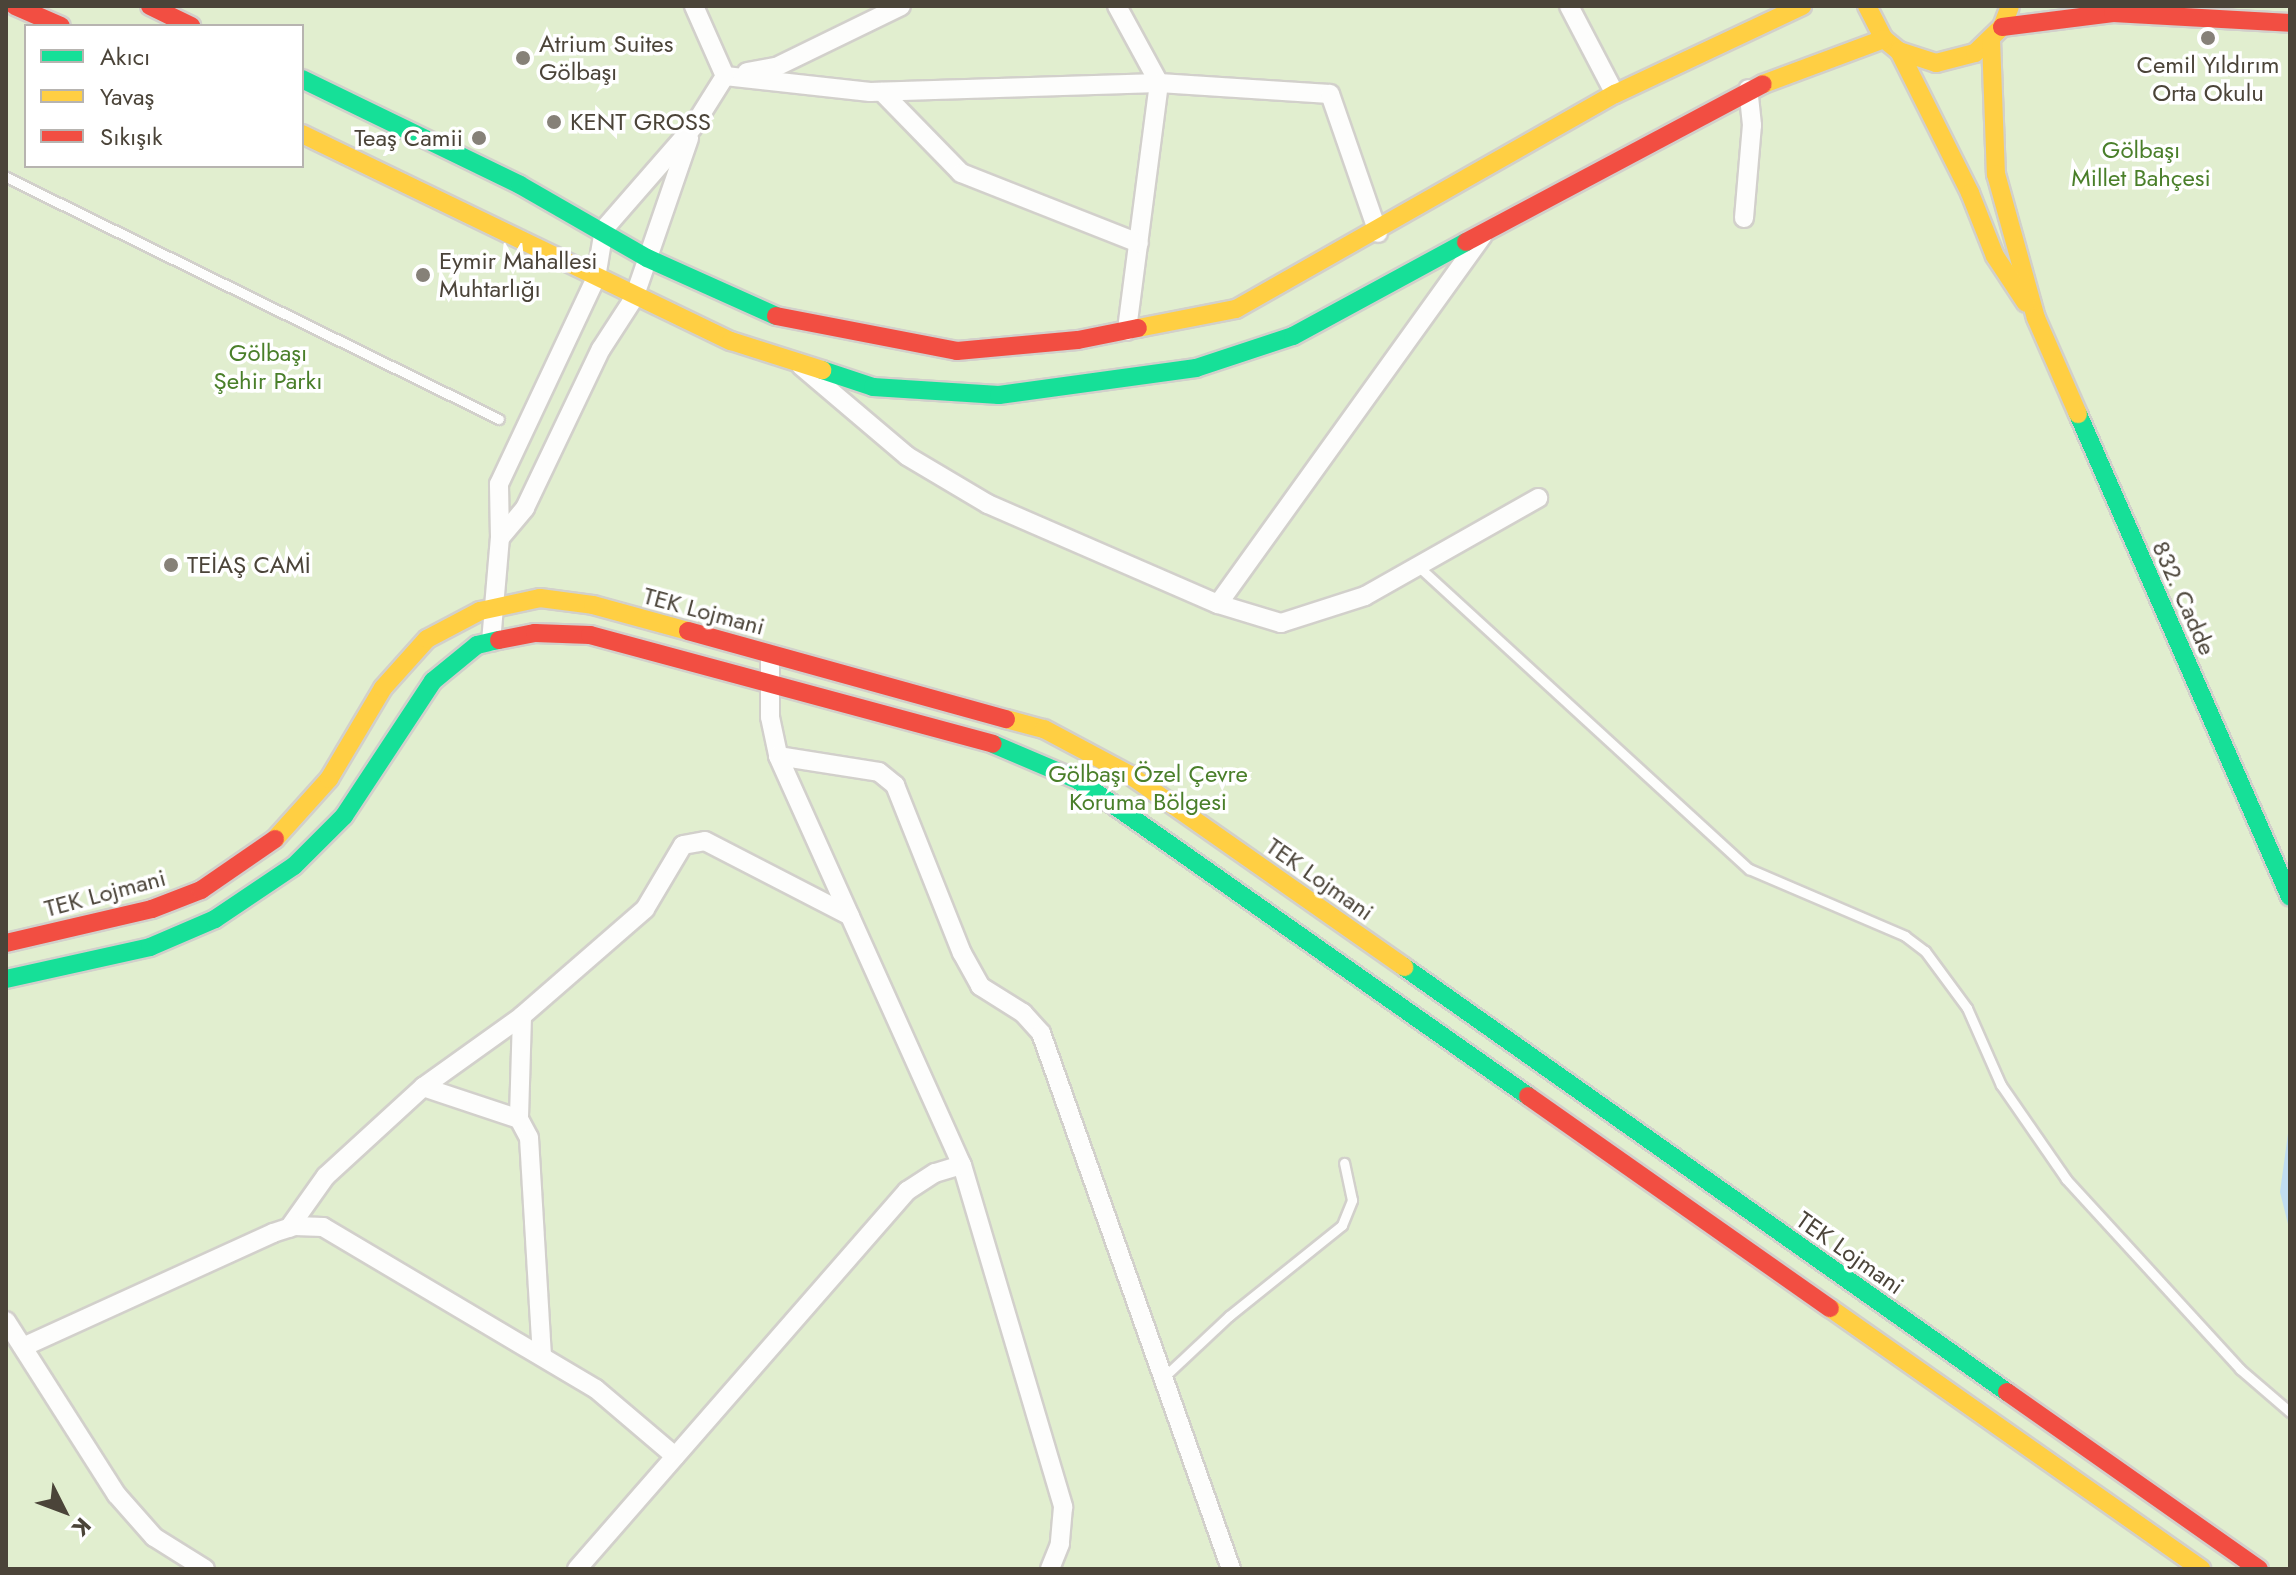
<!DOCTYPE html>
<meta charset="utf-8">
<style>
body{margin:0}
#map{position:relative;width:2296px;height:1575px;overflow:hidden;background:#f4f2ee;font-family:Jost,sans-serif}
div>[style]{position:absolute}
.green>*{inset:0;background:#e1eecf}
.water>*{inset:0;background:#c0ddf1}
.roads{filter:drop-shadow(2px 0 #d2d0cb) drop-shadow(-2px 0 #d2d0cb) drop-shadow(0 2px #d2d0cb) drop-shadow(0 -2px #d2d0cb)}
.lane>*{height:9px;margin:-4.5px;padding:0 4.5px;transform-origin:4.5px;border-radius:4.5px;background:#fdfdfc}
.street>*{height:18px;margin:-9px;padding:0 9px;transform-origin:9px;border-radius:9px;background:#fdfdfc}
.fast>*{height:18px;margin:-9px;padding:0 9px;transform-origin:9px;border-radius:9px;background:#16e098}
.slow>*{height:18px;margin:-9px;padding:0 9px;transform-origin:9px;border-radius:9px;background:#ffcf43}
.jam>*{height:18px;margin:-9px;padding:0 9px;transform-origin:9px;border-radius:9px;background:#f24e42}
.dots>*{width:22px;height:22px;translate:-50% -50%;box-sizing:border-box;border:4px solid #fff;border-radius:50%}
span{translate:-50% -50%;white-space:nowrap;text-align:center;line-height:1.15;-webkit-text-stroke:7px #fff;paint-order:stroke}
.poi-label{font-size:24px;color:#4b4439}
.left{translate:0 -50%;text-align:left}
.right{translate:-100% -50%;text-align:right}
.park-label{font-size:24px;color:#4a7f2a}
.street-label{font-size:24px;color:#4b4439}
.frame{position:absolute;inset:0;border:8px solid #4b4439;pointer-events:none}
.legend{position:absolute;left:24px;top:24px;width:280px;height:144px;box-sizing:border-box;background:#fff;border:2px solid #b7b4b0;margin:0;padding:10px 14px;list-style:none;font-size:24px;color:#4b4439}
.legend li{display:flex;align-items:center;gap:16px;height:40px}
.legend b{width:40px;border:2px solid #b7b4b0}
.north{position:absolute;left:24px;top:1471px;width:80px;height:80px;-webkit-text-stroke:6px #fff;paint-order:stroke;rotate:132deg;font-size:22px;font-weight:700;line-height:32px;text-align:center;color:#4b4439}
.north::after{content:'';display:block;margin:auto;width:28px;height:36px;background:#4b4439;clip-path:polygon(50% 0,100% 100%,50% 72%,0 100%)}
</style>
<div id="map">
<div class="green">
<div style="clip-path:polygon(evenodd,6px 6px,2290px 6px,2290px 1569px,6px 1569px,6px 6px,26px 26px,302px 26px,302px 166px,26px 166px,26px 26px)"></div>
</div>
<div class="water">
<div style="clip-path:polygon(2290px 1119px,2290px 1232px,2280px 1192px)"></div>
</div>
<div class="roads">
<div class="lane">
<div style="left:6px;top:177px;width:549px;rotate:26.15deg"></div>
<div style="left:1418px;top:566px;width:449px;rotate:42.5deg"></div>
<div style="left:1749px;top:869px;width:170px;rotate:23.2deg"></div>
<div style="left:1905px;top:936px;width:25px;rotate:37deg"></div>
<div style="left:1925px;top:951px;width:71px;rotate:53.6deg"></div>
<div style="left:1967px;top:1008px;width:84px;rotate:66.2deg"></div>
<div style="left:2001px;top:1085px;width:114px;rotate:55.3deg"></div>
<div style="left:2066px;top:1179px;width:258px;rotate:47.5deg"></div>
<div style="left:2240px;top:1369px;width:66px;rotate:40.7deg"></div>
<div style="left:1164px;top:1377px;width:89px;rotate:-43.2deg"></div>
<div style="left:1229px;top:1316px;width:145px;rotate:-38.8deg"></div>
<div style="left:1342px;top:1225px;width:27px;rotate:-68deg"></div>
<div style="left:1352px;top:1200px;width:38px;rotate:-102deg"></div>
</div>
<div class="street">
<div style="left:1117px;top:6px;width:88px;rotate:61.4deg"></div>
<div style="left:1159px;top:83px;width:250px;rotate:97.4deg"></div>
<div style="left:1569px;top:6px;width:99px;rotate:62.4deg"></div>
<div style="left:747px;top:72px;width:29px;rotate:-10deg"></div>
<div style="left:776px;top:67px;width:139px;rotate:-26deg"></div>
<div style="left:725px;top:76px;width:146px;rotate:6.3deg"></div>
<div style="left:870px;top:92px;width:289px;rotate:-1.8deg"></div>
<div style="left:1159px;top:83px;width:171px;rotate:3.7deg"></div>
<div style="left:1330px;top:94px;width:147px;rotate:70.9deg"></div>
<div style="left:882px;top:92px;width:113px;rotate:45.7deg"></div>
<div style="left:961px;top:173px;width:191px;rotate:21.5deg"></div>
<div style="left:1744px;top:218px;width:93px;rotate:-85.1deg"></div>
<div style="left:1752px;top:125px;width:36px;rotate:-96deg"></div>
<div style="left:801px;top:366px;width:139px;rotate:40.3deg"></div>
<div style="left:907px;top:456px;width:94px;rotate:30.7deg"></div>
<div style="left:988px;top:504px;width:251px;rotate:23.5deg"></div>
<div style="left:1218px;top:604px;width:454px;rotate:-54.3deg"></div>
<div style="left:500px;top:538px;width:39px;rotate:-50deg"></div>
<div style="left:525px;top:508px;width:176px;rotate:-64.5deg"></div>
<div style="left:601px;top:349px;width:61px;rotate:-57.1deg"></div>
<div style="left:634px;top:298px;width:169px;rotate:-71deg"></div>
<div style="left:1218px;top:604px;width:66px;rotate:16.8deg"></div>
<div style="left:1281px;top:623px;width:88px;rotate:-17.8deg"></div>
<div style="left:1365px;top:596px;width:199px;rotate:-29.5deg"></div>
<div style="left:491px;top:642px;width:104px;rotate:-85.1deg"></div>
<div style="left:500px;top:538px;width:54px;rotate:-91.1deg"></div>
<div style="left:499px;top:484px;width:228px;rotate:-64.8deg"></div>
<div style="left:596px;top:278px;width:50px;rotate:-80.7deg"></div>
<div style="left:604px;top:229px;width:135px;rotate:-48.9deg"></div>
<div style="left:693px;top:127px;width:60px;rotate:-57.9deg"></div>
<div style="left:725px;top:76px;width:77px;rotate:-113.9deg"></div>
<div style="left:770px;top:654px;width:63px;rotate:90deg"></div>
<div style="left:770px;top:717px;width:40px;rotate:78deg"></div>
<div style="left:778px;top:756px;width:448px;rotate:65.8deg"></div>
<div style="left:962px;top:1165px;width:357px;rotate:73.5deg"></div>
<div style="left:1063px;top:1507px;width:37px;rotate:95deg"></div>
<div style="left:1060px;top:1544px;width:27px;rotate:112deg"></div>
<div style="left:778px;top:756px;width:102px;rotate:9deg"></div>
<div style="left:879px;top:772px;width:21px;rotate:39deg"></div>
<div style="left:895px;top:785px;width:181px;rotate:68.3deg"></div>
<div style="left:962px;top:953px;width:38px;rotate:61deg"></div>
<div style="left:980px;top:986px;width:51px;rotate:32.1deg"></div>
<div style="left:1023px;top:1013px;width:27px;rotate:48deg"></div>
<div style="left:1041px;top:1033px;width:569px;rotate:70.48deg"></div>
<div style="left:522px;top:1016px;width:163px;rotate:-41deg"></div>
<div style="left:645px;top:909px;width:74px;rotate:-59.3deg"></div>
<div style="left:683px;top:845px;width:22px;rotate:-10deg"></div>
<div style="left:705px;top:841px;width:163px;rotate:27.3deg"></div>
<div style="left:423px;top:1087px;width:122px;rotate:-35.6deg"></div>
<div style="left:522px;top:1016px;width:103px;rotate:91.7deg"></div>
<div style="left:289px;top:1228px;width:64px;rotate:-54.6deg"></div>
<div style="left:326px;top:1176px;width:132px;rotate:-42.5deg"></div>
<div style="left:423px;top:1087px;width:101px;rotate:18.4deg"></div>
<div style="left:519px;top:1119px;width:21px;rotate:62deg"></div>
<div style="left:529px;top:1138px;width:216px;rotate:86.6deg"></div>
<div style="left:6px;top:1321px;width:206px;rotate:57.5deg"></div>
<div style="left:117px;top:1495px;width:56px;rotate:48.6deg"></div>
<div style="left:154px;top:1537px;width:60px;rotate:32.1deg"></div>
<div style="left:23px;top:1347px;width:275px;rotate:-24.5deg"></div>
<div style="left:273px;top:1233px;width:23px;rotate:-18deg"></div>
<div style="left:295px;top:1226px;width:28px;rotate:2deg"></div>
<div style="left:323px;top:1227px;width:317px;rotate:30.7deg"></div>
<div style="left:596px;top:1389px;width:104px;rotate:40.3deg"></div>
<div style="left:577px;top:1569px;width:502px;rotate:-48.88deg"></div>
<div style="left:907px;top:1191px;width:33px;rotate:-33deg"></div>
<div style="left:935px;top:1173px;width:28px;rotate:-17deg"></div>
</div>
<div class="fast">
<div style="left:302px;top:79px;width:242px;rotate:25.9deg"></div>
<div style="left:520px;top:185px;width:146px;rotate:29.9deg"></div>
<div style="left:647px;top:258px;width:141px;rotate:24.2deg"></div>
<div style="left:822px;top:370px;width:54px;rotate:18.4deg"></div>
<div style="left:873px;top:387px;width:126px;rotate:3.6deg"></div>
<div style="left:999px;top:395px;width:199px;rotate:-7.8deg"></div>
<div style="left:1196px;top:368px;width:102px;rotate:-18.3deg"></div>
<div style="left:1293px;top:336px;width:197px;rotate:-28.5deg"></div>
<div style="left:2078px;top:414px;width:527px;rotate:66.3deg"></div>
<div style="left:993px;top:744px;width:92px;rotate:23deg"></div>
<div style="left:1078px;top:780px;width:550px;rotate:35.08deg"></div>
<div style="left:1404px;top:967px;width:738px;rotate:35.18deg"></div>
<div style="left:6px;top:979px;width:148px;rotate:-12.5deg"></div>
<div style="left:150px;top:947px;width:71px;rotate:-23.3deg"></div>
<div style="left:215px;top:919px;width:95px;rotate:-33.9deg"></div>
<div style="left:294px;top:866px;width:71px;rotate:-45deg"></div>
<div style="left:344px;top:816px;width:162px;rotate:-56.6deg"></div>
<div style="left:433px;top:681px;width:57px;rotate:-39.3deg"></div>
<div style="left:477px;top:645px;width:23px;rotate:-13deg"></div>
</div>
<div class="slow">
<div style="left:1867px;top:6px;width:37px;rotate:63deg"></div>
<div style="left:1884px;top:39px;width:19px;rotate:39deg"></div>
<div style="left:1899px;top:51px;width:39px;rotate:18deg"></div>
<div style="left:1936px;top:63px;width:40px;rotate:-14.4deg"></div>
<div style="left:1975px;top:53px;width:37px;rotate:-44deg"></div>
<div style="left:2002px;top:27px;width:22px;rotate:-69deg"></div>
<div style="left:1991px;top:40px;width:134px;rotate:87.9deg"></div>
<div style="left:1996px;top:174px;width:149px;rotate:74.5deg"></div>
<div style="left:2036px;top:318px;width:105px;rotate:66.4deg"></div>
<div style="left:1899px;top:51px;width:159px;rotate:63.4deg"></div>
<div style="left:1970px;top:193px;width:68px;rotate:68.4deg"></div>
<div style="left:1995px;top:256px;width:56px;rotate:56.6deg"></div>
<div style="left:1763px;top:84px;width:129px;rotate:-20.4deg"></div>
<div style="left:302px;top:134px;width:476px;rotate:25.8deg"></div>
<div style="left:731px;top:341px;width:96px;rotate:17.7deg"></div>
<div style="left:1138px;top:328px;width:100px;rotate:-11deg"></div>
<div style="left:1236px;top:309px;width:436px;rotate:-29.6deg"></div>
<div style="left:1615px;top:94px;width:207px;rotate:-25.2deg"></div>
<div style="left:1006px;top:719px;width:39px;rotate:15deg"></div>
<div style="left:1044px;top:729px;width:98px;rotate:28.1deg"></div>
<div style="left:1130px;top:775px;width:335px;rotate:35deg"></div>
<div style="left:275px;top:839px;width:81px;rotate:-48deg"></div>
<div style="left:329px;top:779px;width:106px;rotate:-59.3deg"></div>
<div style="left:383px;top:688px;width:66px;rotate:-48.1deg"></div>
<div style="left:427px;top:639px;width:60px;rotate:-27.8deg"></div>
<div style="left:480px;top:611px;width:61px;rotate:-12.2deg"></div>
<div style="left:540px;top:598px;width:53px;rotate:7.5deg"></div>
<div style="left:593px;top:605px;width:98px;rotate:15.3deg"></div>
<div style="left:1830px;top:1308px;width:454px;rotate:35.1deg"></div>
</div>
<div class="jam">
<div style="left:15px;top:6px;width:50px;rotate:23.5deg"></div>
<div style="left:150px;top:6px;width:46px;rotate:26deg"></div>
<div style="left:2002px;top:27px;width:112px;rotate:-7.2deg"></div>
<div style="left:2113px;top:13px;width:177px;rotate:3.2deg"></div>
<div style="left:1466px;top:242px;width:336px;rotate:-28deg"></div>
<div style="left:776px;top:316px;width:184px;rotate:10.9deg"></div>
<div style="left:957px;top:351px;width:121px;rotate:-5.2deg"></div>
<div style="left:1078px;top:340px;width:61px;rotate:-11.3deg"></div>
<div style="left:688px;top:631px;width:330px;rotate:15.5deg"></div>
<div style="left:499px;top:640px;width:37px;rotate:-11deg"></div>
<div style="left:535px;top:633px;width:55px;rotate:2.1deg"></div>
<div style="left:590px;top:635px;width:417px;rotate:15.1deg"></div>
<div style="left:6px;top:943px;width:150px;rotate:-13.1deg"></div>
<div style="left:152px;top:909px;width:53px;rotate:-21.2deg"></div>
<div style="left:201px;top:890px;width:90px;rotate:-34.6deg"></div>
<div style="left:1528px;top:1096px;width:369px;rotate:35.1deg"></div>
<div style="left:2007px;top:1392px;width:308px;rotate:35.1deg"></div>
</div>
</div>
<div class="dots">
<div style="left:2208px;top:38px;background:#868178"></div>
<div style="left:523px;top:58px;background:#868178"></div>
<div style="left:554px;top:122px;background:#868178"></div>
<div style="left:479px;top:138px;background:#868178"></div>
<div style="left:423px;top:275px;background:#868178"></div>
<div style="left:171px;top:565px;background:#868178"></div>
</div>
<div class="poi-label">
<span class="left" style="left:539px;top:58px">Atrium Suites<br>Gölbaşı</span>
<span style="left:2208px;top:79px">Cemil Yıldırım<br>Orta Okulu</span>
<span class="left" style="left:570px;top:122px">KENT GROSS</span>
<span class="right" style="left:463px;top:138px">Teaş Camii</span>
<span class="left" style="left:439px;top:275px">Eymir Mahallesi<br>Muhtarlığı</span>
<span class="left" style="left:187px;top:565px">TEİAŞ CAMİ</span>
</div>
<div class="park-label">
<span style="left:2141px;top:164px">Gölbaşı<br>Millet Bahçesi</span>
<span style="left:268px;top:367px">Gölbaşı<br>Şehir Parkı</span>
<span style="left:1148px;top:788px">Gölbaşı Özel Çevre<br>Koruma Bölgesi</span>
</div>
<div class="street-label">
<span style="left:2184px;top:598px;rotate:66deg">832. Cadde</span>
<span style="left:704px;top:611px;rotate:15deg">TEK Lojmani</span>
<span style="left:1320px;top:879px;rotate:35deg">TEK Lojmani</span>
<span style="left:105px;top:893px;rotate:-15deg">TEK Lojmani</span>
<span style="left:1850px;top:1253px;rotate:35deg">TEK Lojmani</span>
</div>
<div class="frame"></div>
<ul class="legend">
<li><b style="height:10px;background:#16e098"></b>Akıcı</li>
<li><b style="height:10px;background:#ffcf43"></b>Yavaş</li>
<li><b style="height:10px;background:#f24e42"></b>Sıkışık</li>
</ul>
<div class="north">K</div>
</div>
